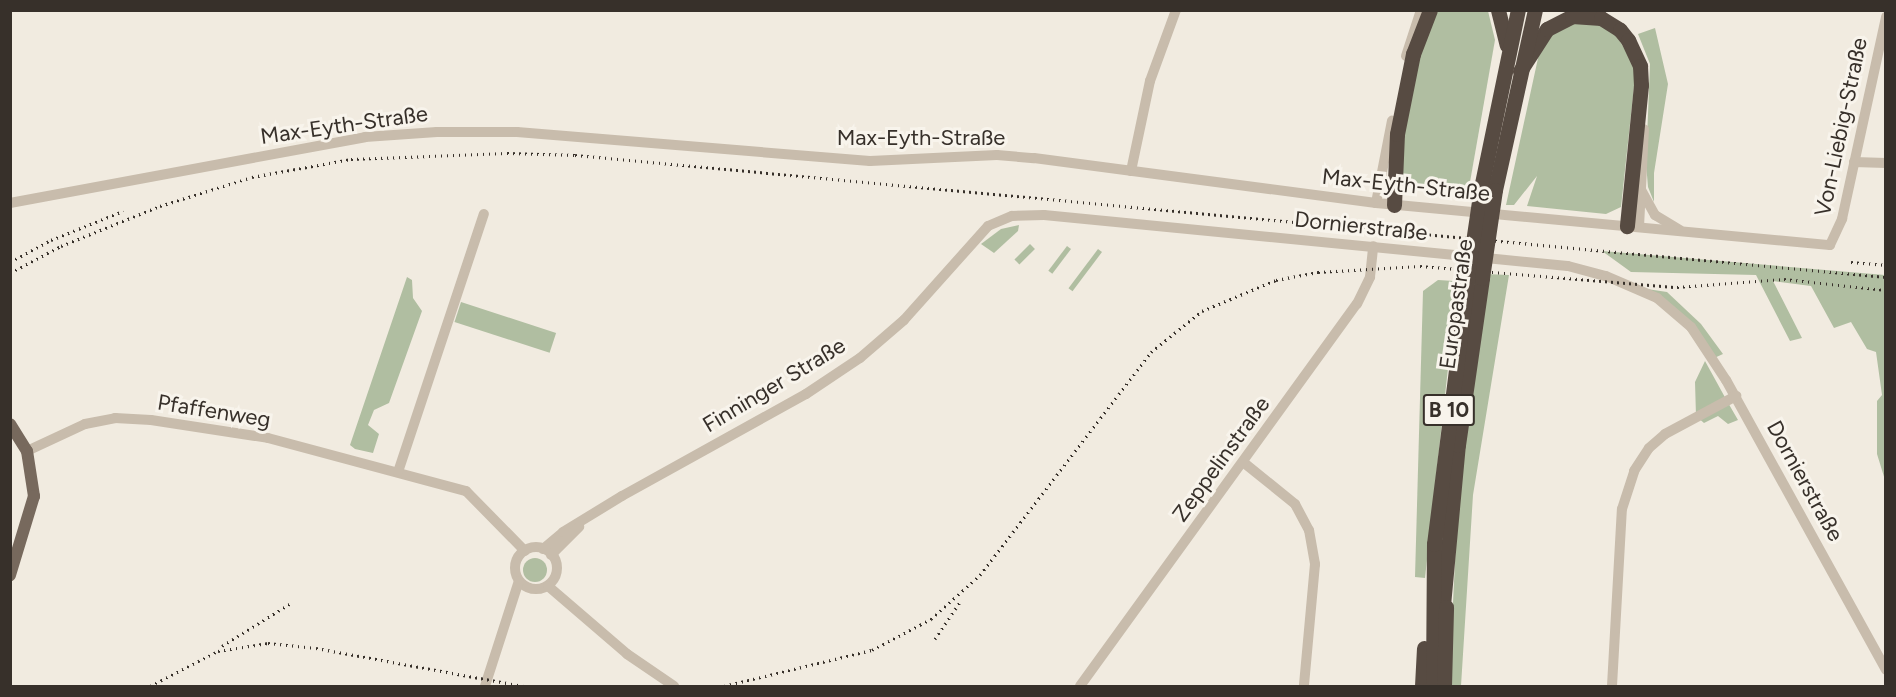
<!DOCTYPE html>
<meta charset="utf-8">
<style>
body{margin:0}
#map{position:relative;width:1896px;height:697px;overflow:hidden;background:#f1ebe0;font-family:Figtree,sans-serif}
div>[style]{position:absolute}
.green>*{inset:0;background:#b0bea1;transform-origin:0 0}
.round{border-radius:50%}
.minor>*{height:10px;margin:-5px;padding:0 5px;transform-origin:5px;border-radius:5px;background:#c8bcac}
.minor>.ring{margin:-5px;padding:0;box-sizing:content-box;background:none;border:10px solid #c8bcac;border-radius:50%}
.major>*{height:12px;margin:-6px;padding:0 6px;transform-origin:6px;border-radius:6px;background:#77695d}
.highway>*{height:15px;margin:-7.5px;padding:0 7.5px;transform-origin:7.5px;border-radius:7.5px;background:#574b42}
.rail>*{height:3px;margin-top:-1.5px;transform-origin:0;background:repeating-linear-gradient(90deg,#37302a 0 1.5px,transparent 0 6px)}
.highway-bridge>*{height:15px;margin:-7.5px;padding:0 7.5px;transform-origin:7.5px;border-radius:7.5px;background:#574b42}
span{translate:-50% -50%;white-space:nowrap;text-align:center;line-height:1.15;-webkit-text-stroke:6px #f8f4ec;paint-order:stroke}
.shield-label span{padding:2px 4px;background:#f8f4ec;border:2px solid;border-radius:4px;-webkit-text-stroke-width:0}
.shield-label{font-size:21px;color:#37302a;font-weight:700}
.street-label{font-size:22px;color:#37302a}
.frame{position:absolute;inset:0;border:12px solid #37302a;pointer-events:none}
</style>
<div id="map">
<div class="green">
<div style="clip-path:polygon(1436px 11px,1488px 11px,1495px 40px,1467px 199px,1401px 186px,1402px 144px,1415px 69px)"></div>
<div style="clip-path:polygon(1578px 20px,1599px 22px,1614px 31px,1636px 68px,1621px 207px,1606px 214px,1527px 206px,1537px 176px,1514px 205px,1506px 205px,1540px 49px,1556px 28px)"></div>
<div style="clip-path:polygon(1655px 28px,1668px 84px,1654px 173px,1654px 202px,1648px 187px,1646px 163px,1650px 64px,1638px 34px)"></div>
<div style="clip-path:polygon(1019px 225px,1018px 231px,994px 253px,981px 244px,1001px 229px)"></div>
<div style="left:1030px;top:244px;width:7px;height:22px;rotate:45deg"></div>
<div style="left:1067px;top:246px;width:5px;height:31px;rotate:37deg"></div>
<div style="left:1098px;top:249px;width:5px;height:49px;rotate:37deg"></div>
<div style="clip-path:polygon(1602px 251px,1885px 275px,1885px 480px,1877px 454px,1877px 401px,1882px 395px,1876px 352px,1867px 349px,1851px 322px,1834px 328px,1811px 286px,1773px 281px,1802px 338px,1790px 341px,1756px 275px,1631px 272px)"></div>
<div style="clip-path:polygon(1485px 274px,1509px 275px,1473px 495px,1461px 686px,1449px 686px,1459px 478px)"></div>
<div style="clip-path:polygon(407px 277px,412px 280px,413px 298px,422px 311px,389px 403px,374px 410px,368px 425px,379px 434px,373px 453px,355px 449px,350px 445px)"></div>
<div style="clip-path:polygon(1438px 280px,1454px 281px,1455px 304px,1425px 578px,1415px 577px,1423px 291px)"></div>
<div style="clip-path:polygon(1647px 289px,1667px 292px,1701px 324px,1723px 354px,1712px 359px,1697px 336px)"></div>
<div style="left:461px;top:302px;width:100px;height:21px;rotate:18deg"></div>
<div style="clip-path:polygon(1705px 361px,1727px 401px,1738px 420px,1728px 424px,1718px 416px,1704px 423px,1696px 416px,1695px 382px)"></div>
<div class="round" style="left:523px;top:558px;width:24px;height:24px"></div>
</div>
<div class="minor">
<div style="left:1406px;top:56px;width:48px;rotate:-71.9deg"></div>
<div style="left:1854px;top:162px;width:32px;rotate:2deg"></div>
<div style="left:1131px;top:171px;width:92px;rotate:-78.1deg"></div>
<div style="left:1150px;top:81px;width:76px;rotate:-69.9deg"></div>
<div style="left:1640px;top:188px;width:31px;rotate:61deg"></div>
<div style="left:1655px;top:215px;width:29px;rotate:31deg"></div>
<div style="left:10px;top:203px;width:361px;rotate:-10.5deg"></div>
<div style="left:365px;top:137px;width:72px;rotate:-4deg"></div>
<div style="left:437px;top:132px;width:80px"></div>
<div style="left:517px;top:132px;width:354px;rotate:4.7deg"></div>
<div style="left:870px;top:161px;width:127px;rotate:-2.7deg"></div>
<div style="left:997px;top:155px;width:37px;rotate:5deg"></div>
<div style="left:1034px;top:158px;width:345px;rotate:7.5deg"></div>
<div style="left:1376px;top:203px;width:456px;rotate:5.3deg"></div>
<div style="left:1830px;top:245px;width:29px;rotate:-65deg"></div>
<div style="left:1842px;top:219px;width:207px;rotate:-77.7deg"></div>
<div style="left:1376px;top:203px;width:84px;rotate:-79deg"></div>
<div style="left:1639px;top:227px;width:98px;rotate:-87.1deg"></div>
<div style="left:27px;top:451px;width:64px;rotate:-25deg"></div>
<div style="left:85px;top:424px;width:31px;rotate:-11deg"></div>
<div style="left:115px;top:418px;width:36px;rotate:3deg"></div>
<div style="left:151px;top:420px;width:118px;rotate:8.7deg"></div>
<div style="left:268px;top:438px;width:205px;rotate:15deg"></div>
<div style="left:466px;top:491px;width:84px;rotate:45.5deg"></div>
<div style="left:1243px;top:462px;width:67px;rotate:38.9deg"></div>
<div style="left:1295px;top:504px;width:30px;rotate:62deg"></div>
<div style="left:1309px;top:530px;width:35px;rotate:80deg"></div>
<div style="left:1315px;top:564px;width:122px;rotate:95.2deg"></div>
<div style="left:398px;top:472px;width:272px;rotate:-71.6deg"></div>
<div class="ring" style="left:515px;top:547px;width:32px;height:32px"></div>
<div style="left:543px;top:549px;width:26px;rotate:-40deg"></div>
<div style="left:563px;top:532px;width:69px;rotate:-31.4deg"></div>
<div style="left:622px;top:496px;width:210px;rotate:-29deg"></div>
<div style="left:806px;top:394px;width:65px;rotate:-33.7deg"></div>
<div style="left:860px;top:358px;width:58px;rotate:-40.8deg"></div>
<div style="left:904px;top:320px;width:126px;rotate:-48.2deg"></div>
<div style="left:988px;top:226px;width:26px;rotate:-23deg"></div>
<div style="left:1012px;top:216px;width:32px;rotate:-2deg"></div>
<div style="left:1044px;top:215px;width:526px;rotate:5.56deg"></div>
<div style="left:1568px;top:266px;width:39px;rotate:15deg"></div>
<div style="left:1606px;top:276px;width:56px;rotate:23.3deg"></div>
<div style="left:1657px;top:298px;width:45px;rotate:40.5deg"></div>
<div style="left:1691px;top:327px;width:64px;rotate:56.6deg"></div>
<div style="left:1726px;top:380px;width:331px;rotate:61.1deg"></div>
<div style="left:551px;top:555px;width:40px;rotate:-45deg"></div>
<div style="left:548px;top:586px;width:104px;rotate:40.7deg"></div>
<div style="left:627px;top:654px;width:57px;rotate:34.2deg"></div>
<div style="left:485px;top:686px;width:110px;rotate:-72.1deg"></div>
<div style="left:1080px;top:686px;width:472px;rotate:-54.1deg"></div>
<div style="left:1357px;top:304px;width:30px;rotate:-64deg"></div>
<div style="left:1370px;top:277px;width:31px;rotate:-84deg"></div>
<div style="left:1612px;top:686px;width:177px;rotate:-86.8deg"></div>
<div style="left:1622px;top:509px;width:40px;rotate:-72deg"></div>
<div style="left:1634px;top:471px;width:27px;rotate:-57deg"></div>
<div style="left:1649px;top:448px;width:21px;rotate:-41deg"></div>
<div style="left:1665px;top:434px;width:81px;rotate:-28.2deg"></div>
</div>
<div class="major">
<div style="left:10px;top:424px;width:32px;rotate:58deg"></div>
<div style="left:27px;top:451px;width:46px;rotate:81.2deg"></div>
<div style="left:34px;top:496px;width:83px;rotate:106.9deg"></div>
</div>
<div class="highway">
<div style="left:1498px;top:10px;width:36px;rotate:76deg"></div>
<div style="left:1520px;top:71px;width:50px;rotate:-57.3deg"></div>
<div style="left:1547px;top:29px;width:28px;rotate:-27deg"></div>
<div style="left:1572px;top:16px;width:29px;rotate:4deg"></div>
<div style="left:1601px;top:18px;width:22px;rotate:32deg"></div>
<div style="left:1620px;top:30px;width:13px;rotate:51deg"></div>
<div style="left:1628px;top:40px;width:29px;rotate:65deg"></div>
<div style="left:1640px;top:66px;width:19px;rotate:87deg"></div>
<div style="left:1641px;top:85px;width:142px;rotate:95.7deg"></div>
<div style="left:1481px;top:188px;width:182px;rotate:-78.3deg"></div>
<div style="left:1495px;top:190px;width:184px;rotate:-77.5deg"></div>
<div style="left:1394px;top:205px;width:71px;rotate:-87.6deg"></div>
<div style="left:1397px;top:134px;width:82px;rotate:-78.7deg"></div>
<div style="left:1413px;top:54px;width:47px;rotate:-68.9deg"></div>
<div style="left:1442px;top:616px;width:172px;rotate:-84.7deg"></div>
<div style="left:1458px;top:445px;width:169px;rotate:-81.8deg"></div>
<div style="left:1422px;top:686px;width:38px;rotate:-87deg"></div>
<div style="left:1433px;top:686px;width:142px;rotate:-89.6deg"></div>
<div style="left:1434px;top:544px;width:270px;rotate:-82.8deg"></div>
<div style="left:1444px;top:686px;width:79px;rotate:-88.5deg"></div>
</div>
<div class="rail">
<div style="left:10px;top:262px;width:47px;rotate:-28.2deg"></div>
<div style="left:51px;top:240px;width:78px;rotate:-21.9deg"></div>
<div style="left:1851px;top:262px;width:35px;rotate:5deg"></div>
<div style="left:10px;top:273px;width:58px;rotate:-27.9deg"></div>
<div style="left:61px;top:246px;width:107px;rotate:-22deg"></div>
<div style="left:160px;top:206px;width:96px;rotate:-17.5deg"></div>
<div style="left:252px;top:177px;width:101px;rotate:-10.3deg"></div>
<div style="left:351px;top:159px;width:156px;rotate:-2.2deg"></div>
<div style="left:507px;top:153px;width:68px;rotate:1.7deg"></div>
<div style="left:575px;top:155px;width:1317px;rotate:5.32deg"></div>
<div style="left:935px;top:639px;width:45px;rotate:-56deg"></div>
<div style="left:222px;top:646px;width:81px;rotate:-31.9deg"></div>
<div style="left:150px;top:686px;width:76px;rotate:-27.2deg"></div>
<div style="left:218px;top:651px;width:51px;rotate:-9.1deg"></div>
<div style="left:268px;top:643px;width:48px;rotate:5.9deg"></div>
<div style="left:316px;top:648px;width:211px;rotate:10.4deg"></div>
<div style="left:724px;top:686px;width:152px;rotate:-13.7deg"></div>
<div style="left:872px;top:650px;width:67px;rotate:-27.7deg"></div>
<div style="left:931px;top:619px;width:66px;rotate:-41.9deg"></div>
<div style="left:980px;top:575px;width:281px;rotate:-52.5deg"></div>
<div style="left:1151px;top:352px;width:65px;rotate:-38.8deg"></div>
<div style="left:1202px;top:311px;width:80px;rotate:-22.7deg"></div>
<div style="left:1276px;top:280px;width:43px;rotate:-10.8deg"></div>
<div style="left:1318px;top:272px;width:102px;rotate:-3.4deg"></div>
<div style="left:1420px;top:266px;width:258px;rotate:4.7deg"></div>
<div style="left:1677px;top:287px;width:107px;rotate:-4.3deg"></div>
<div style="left:1784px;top:279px;width:103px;rotate:6.2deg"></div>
</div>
<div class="highway-bridge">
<div style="left:1468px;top:276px;width:89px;rotate:-81.6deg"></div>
<div style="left:1482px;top:278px;width:89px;rotate:-81.6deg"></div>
</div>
<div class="shield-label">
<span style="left:1449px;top:410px">B 10</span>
</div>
<div class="street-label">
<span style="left:344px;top:125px;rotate:-8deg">Max-Eyth-Straße</span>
<span style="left:1841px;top:127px;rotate:-78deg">Von-Liebig-Straße</span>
<span style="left:921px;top:138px">Max-Eyth-Straße</span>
<span style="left:1406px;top:185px;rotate:6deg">Max-Eyth-Straße</span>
<span style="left:1361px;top:226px;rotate:6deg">Dornierstraße</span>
<span style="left:1456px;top:304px;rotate:-82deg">Europastraße</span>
<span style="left:774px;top:385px;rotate:-31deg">Finninger Straße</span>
<span style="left:214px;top:411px;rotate:9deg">Pfaffenweg</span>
<span style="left:1221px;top:459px;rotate:-54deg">Zeppelinstraße</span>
<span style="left:1805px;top:481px;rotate:61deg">Dornierstraße</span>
</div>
<div class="frame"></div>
</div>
